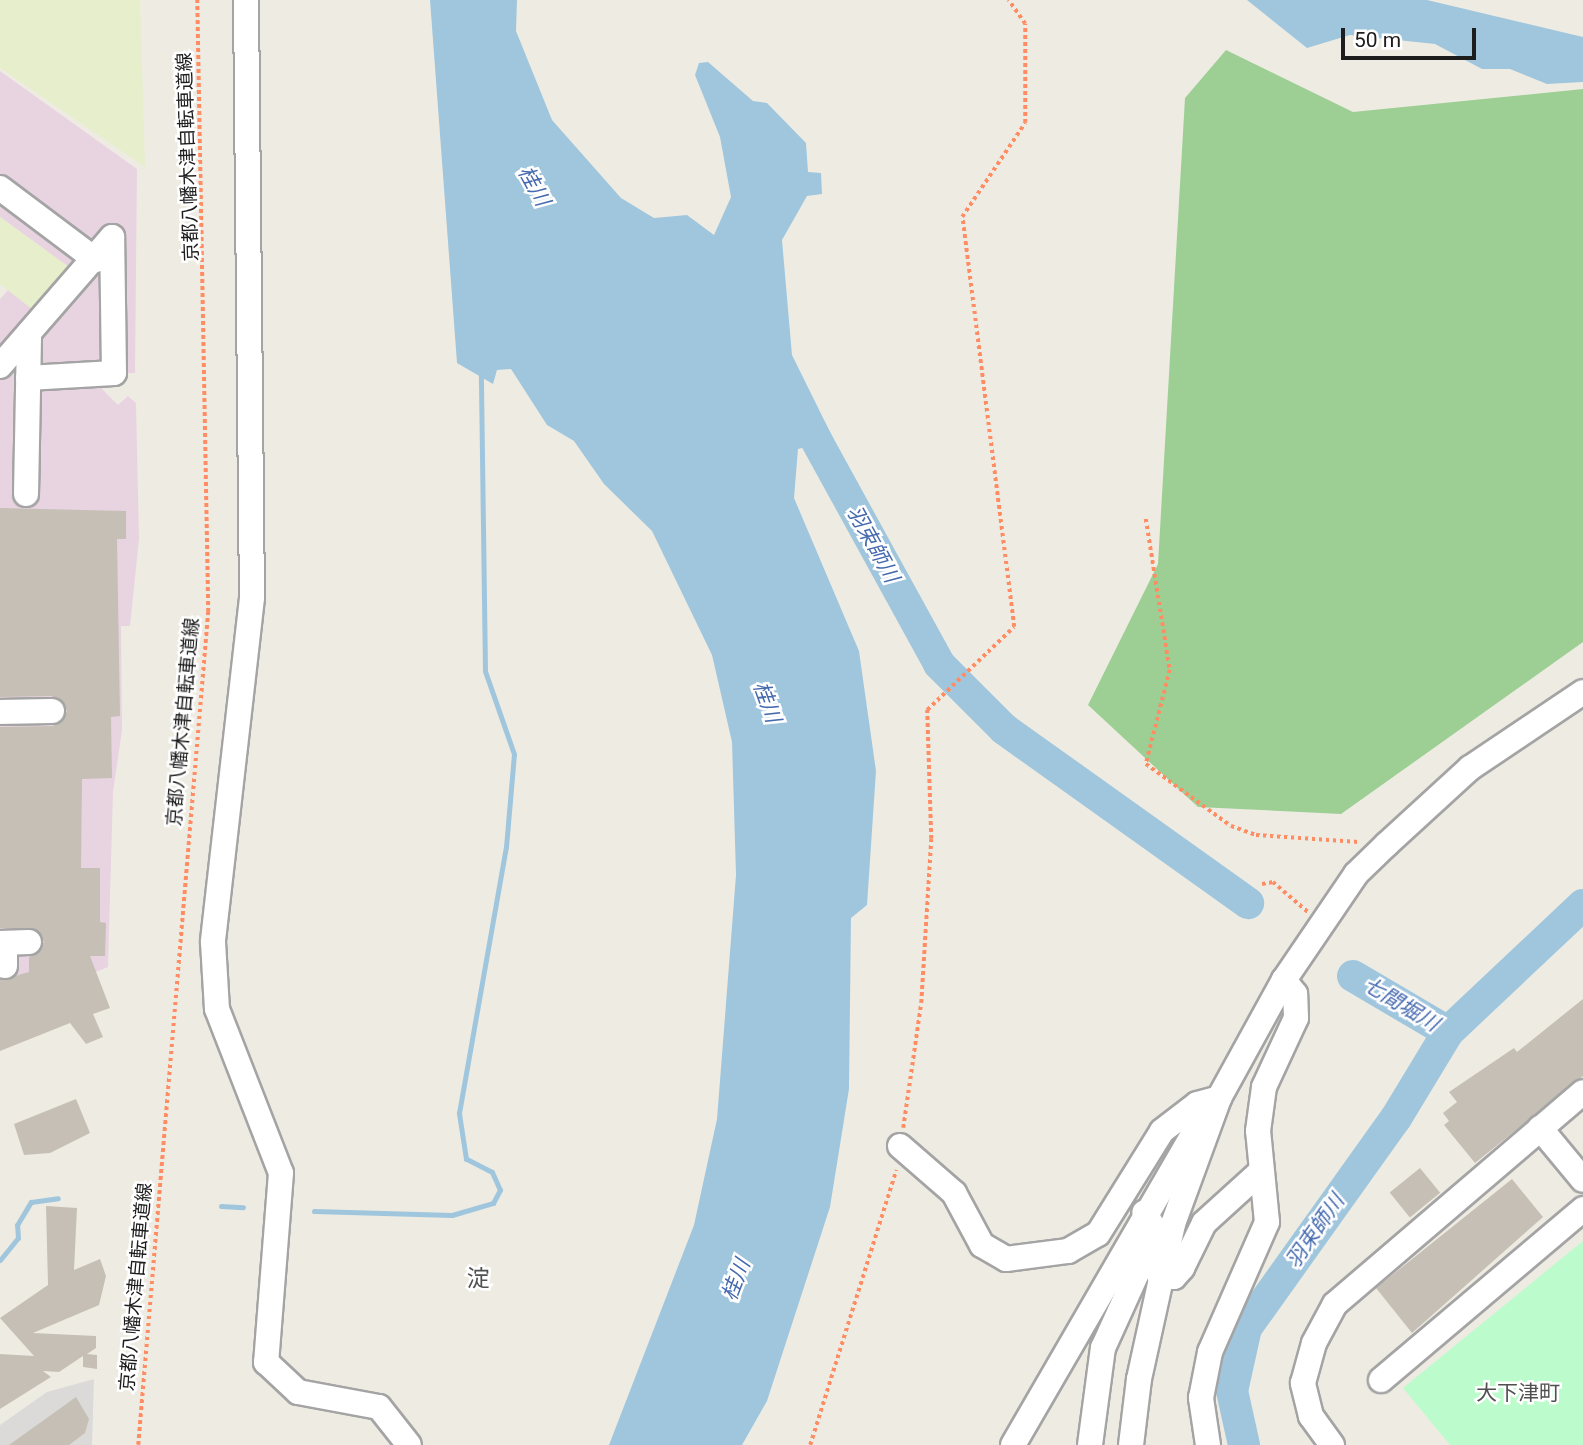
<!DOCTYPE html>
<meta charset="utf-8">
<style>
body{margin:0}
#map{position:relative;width:1583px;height:1445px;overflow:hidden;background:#eeece2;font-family:Roboto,"Noto Sans JP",sans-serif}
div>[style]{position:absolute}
.residential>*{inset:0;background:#dbdad9}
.industrial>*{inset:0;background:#e8d3e1}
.farmland>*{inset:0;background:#e6eecc}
.forest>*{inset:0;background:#9dcf95}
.park>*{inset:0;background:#bcfbcb}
.water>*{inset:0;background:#a0c6de}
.stream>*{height:5px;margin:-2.5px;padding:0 2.5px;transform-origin:2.5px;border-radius:2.5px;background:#a0c6de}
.river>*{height:32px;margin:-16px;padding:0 16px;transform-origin:16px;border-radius:16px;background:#a0c6de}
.building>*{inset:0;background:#c6bfb5;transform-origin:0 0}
.path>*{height:3.5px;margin-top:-1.75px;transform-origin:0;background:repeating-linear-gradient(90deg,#ff8c63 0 3.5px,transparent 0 7px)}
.roads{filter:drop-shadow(2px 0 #a4a4a4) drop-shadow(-2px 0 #a4a4a4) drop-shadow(0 2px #a4a4a4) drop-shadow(0 -2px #a4a4a4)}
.minor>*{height:24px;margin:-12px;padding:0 12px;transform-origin:12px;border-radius:12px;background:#fff}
span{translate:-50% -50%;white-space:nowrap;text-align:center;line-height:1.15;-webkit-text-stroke:5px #fff;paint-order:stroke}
.street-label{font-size:19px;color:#1d1d1d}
.water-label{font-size:21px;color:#466aaf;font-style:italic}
.neighbourhood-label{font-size:21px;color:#505050}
.quarter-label{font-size:23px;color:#505050}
.scale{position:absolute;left:1341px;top:28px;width:135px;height:32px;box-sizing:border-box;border:4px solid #1d1d1d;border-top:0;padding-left:9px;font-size:21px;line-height:24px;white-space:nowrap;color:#1d1d1d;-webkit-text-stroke:5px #fff;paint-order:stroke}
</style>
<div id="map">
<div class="residential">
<div style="clip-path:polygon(94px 1379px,92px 1445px,0 1445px,0 1425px,47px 1392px)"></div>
</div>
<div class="industrial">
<div style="clip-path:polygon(0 71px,137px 169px,135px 373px,119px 373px,102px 389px,118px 405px,128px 396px,136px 403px,139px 539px,130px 626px,121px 626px,122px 730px,113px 792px,108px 967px,0 1010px,0 299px,8px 290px,36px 312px,73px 270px,0 217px)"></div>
</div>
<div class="farmland">
<div style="clip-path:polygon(0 0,140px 0,145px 167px,0 68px)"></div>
<div style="clip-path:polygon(0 217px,73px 270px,36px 312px,0 284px)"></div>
</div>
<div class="forest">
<div style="clip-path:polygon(1226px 50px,1353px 112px,1583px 89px,1583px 642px,1341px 814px,1198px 807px,1088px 705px,1158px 564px,1185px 98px)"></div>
</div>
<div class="park">
<div style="clip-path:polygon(1583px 1241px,1583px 1445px,1450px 1445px,1403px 1388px)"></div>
</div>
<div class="water">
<div style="clip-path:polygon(430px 0,517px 0,516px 31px,552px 120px,621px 198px,654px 218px,687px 215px,714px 235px,731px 197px,720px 137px,695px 75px,699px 63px,708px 62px,753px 101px,767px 103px,806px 143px,808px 172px,821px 173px,822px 194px,807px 196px,782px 240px,792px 355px,834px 440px,798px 449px,794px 498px,859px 651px,876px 771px,867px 905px,851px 918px,849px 1089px,830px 1207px,767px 1401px,742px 1445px,609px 1445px,694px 1225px,717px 1119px,736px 875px,732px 742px,712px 655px,652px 531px,604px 484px,574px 441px,547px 425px,511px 369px,497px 370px,493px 384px,457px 363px)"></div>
<div style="clip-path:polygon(1247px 0,1427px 0,1583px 37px,1583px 82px,1547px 84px,1510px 69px,1482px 69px,1435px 44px,1350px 35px,1307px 48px)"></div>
</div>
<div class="stream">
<div style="left:221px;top:1206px;width:22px;rotate:3deg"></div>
<div style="left:314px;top:1211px;width:138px;rotate:1.7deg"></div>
<div style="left:452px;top:1215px;width:43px;rotate:-16.3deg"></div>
<div style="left:493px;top:1203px;width:15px;rotate:-62deg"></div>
<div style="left:500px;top:1190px;width:20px;rotate:-114deg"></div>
<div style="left:492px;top:1172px;width:29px;rotate:-153deg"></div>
<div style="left:466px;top:1159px;width:47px;rotate:-98.7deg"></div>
<div style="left:459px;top:1113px;width:270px;rotate:-80deg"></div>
<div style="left:506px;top:847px;width:93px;rotate:-85.1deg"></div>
<div style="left:514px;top:754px;width:88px;rotate:-109.3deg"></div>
<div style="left:485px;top:671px;width:302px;rotate:-90.8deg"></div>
<div style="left:0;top:1260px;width:28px;rotate:-51deg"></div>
<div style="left:18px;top:1238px;width:13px;rotate:-94deg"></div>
<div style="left:17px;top:1225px;width:27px;rotate:-59deg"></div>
<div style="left:31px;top:1202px;width:27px;rotate:-8deg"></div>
</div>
<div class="river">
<div style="left:798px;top:407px;width:293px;rotate:61.2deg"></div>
<div style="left:939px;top:664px;width:92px;rotate:45deg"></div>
<div style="left:1004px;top:729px;width:300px;rotate:35.5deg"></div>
<div style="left:1353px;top:976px;width:110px;rotate:30.5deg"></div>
<div style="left:1244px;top:1445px;width:55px;rotate:-102.5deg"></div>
<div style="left:1232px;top:1391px;width:65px;rotate:-77.5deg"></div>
<div style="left:1246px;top:1328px;width:258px;rotate:-54.5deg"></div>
<div style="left:1396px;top:1118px;width:100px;rotate:-58.8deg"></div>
<div style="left:1448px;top:1032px;width:185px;rotate:-43.3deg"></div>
</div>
<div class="building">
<div style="clip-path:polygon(0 508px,126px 511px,126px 539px,117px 539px,120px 716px,111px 717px,112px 778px,82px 779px,81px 868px,100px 868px,100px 922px,106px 923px,105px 956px,90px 956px,110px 1008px,93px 1014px,103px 1037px,86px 1044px,70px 1023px,0 1051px,0 980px,29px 972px,29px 957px,44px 942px,35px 929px,0 928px,0 727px,53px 726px,67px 711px,52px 696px,0 697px)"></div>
<div style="clip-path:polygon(1583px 999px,1583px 1076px,1475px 1163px,1444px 1125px,1449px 1121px,1443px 1113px,1457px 1102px,1449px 1092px,1514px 1048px,1517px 1052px)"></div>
<div style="clip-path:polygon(76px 1099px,90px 1133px,50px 1153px,24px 1155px,14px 1124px)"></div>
<div style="left:1420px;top:1168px;width:32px;height:39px;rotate:51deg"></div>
<div style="clip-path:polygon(1512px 1179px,1543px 1217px,1412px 1333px,1376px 1288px)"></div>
<div style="clip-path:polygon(46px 1206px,77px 1208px,74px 1270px,100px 1259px,106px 1276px,99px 1305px,33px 1333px,96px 1336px,96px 1348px,87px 1354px,97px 1355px,97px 1369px,83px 1367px,83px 1356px,59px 1372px,43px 1371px,51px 1377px,0 1409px,0 1354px,34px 1356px,0 1318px,48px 1285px)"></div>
<div style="clip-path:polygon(76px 1397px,89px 1419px,85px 1433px,69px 1445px,9px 1445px)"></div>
</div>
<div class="path">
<div style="left:1146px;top:519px;width:153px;rotate:81deg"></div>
<div style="left:1170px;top:670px;width:97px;rotate:104.3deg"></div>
<div style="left:1146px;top:764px;width:105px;rotate:36.1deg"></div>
<div style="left:1231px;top:826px;width:27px;rotate:20deg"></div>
<div style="left:1256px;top:835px;width:103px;rotate:3.9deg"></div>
<div style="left:1262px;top:884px;width:11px;rotate:-10deg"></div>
<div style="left:1273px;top:882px;width:46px;rotate:40.6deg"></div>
<div style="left:903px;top:1128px;width:126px;rotate:-81.8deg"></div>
<div style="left:921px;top:1003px;width:164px;rotate:-86.5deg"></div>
<div style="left:931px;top:839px;width:129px;rotate:-91.8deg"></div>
<div style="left:927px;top:710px;width:120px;rotate:-43.7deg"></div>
<div style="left:1014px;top:627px;width:413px;rotate:-97.2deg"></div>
<div style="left:962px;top:217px;width:113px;rotate:-56.2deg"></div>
<div style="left:1025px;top:123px;width:99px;rotate:-90deg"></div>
<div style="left:1025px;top:24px;width:29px;rotate:-125deg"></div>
<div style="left:138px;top:1445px;width:836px;rotate:-85.2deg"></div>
<div style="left:208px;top:612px;width:612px;rotate:-91.03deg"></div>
<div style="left:810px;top:1445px;width:288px;rotate:-72.6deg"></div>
</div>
<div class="roads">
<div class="minor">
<div style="left:246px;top:0;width:598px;rotate:89.43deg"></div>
<div style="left:252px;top:598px;width:346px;rotate:96.5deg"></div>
<div style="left:213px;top:942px;width:67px;rotate:86.6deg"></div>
<div style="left:217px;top:1009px;width:176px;rotate:68.7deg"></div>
<div style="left:281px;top:1173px;width:190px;rotate:94.5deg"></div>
<div style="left:266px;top:1362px;width:44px;rotate:43.2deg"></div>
<div style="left:298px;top:1392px;width:82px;rotate:10.5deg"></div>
<div style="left:379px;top:1407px;width:48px;rotate:51.7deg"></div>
<div style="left:0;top:188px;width:120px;rotate:36.9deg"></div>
<div style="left:0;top:366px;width:171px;rotate:-49deg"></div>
<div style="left:28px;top:378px;width:86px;rotate:-3.3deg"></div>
<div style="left:114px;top:373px;width:136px;rotate:-90.8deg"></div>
<div style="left:26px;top:494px;width:160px;rotate:-88.9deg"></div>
<div style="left:0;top:712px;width:52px;rotate:-1.1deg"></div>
<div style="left:0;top:943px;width:29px;rotate:-2deg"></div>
<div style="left:5px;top:943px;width:23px;rotate:90deg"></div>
<div style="left:1540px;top:1128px;width:67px;rotate:50.4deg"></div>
<div style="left:900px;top:1146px;width:72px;rotate:41deg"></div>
<div style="left:954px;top:1193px;width:59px;rotate:61.7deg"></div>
<div style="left:982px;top:1245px;width:28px;rotate:30deg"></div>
<div style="left:1006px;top:1259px;width:63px;rotate:-7.4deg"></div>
<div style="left:1068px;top:1251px;width:34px;rotate:-30deg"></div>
<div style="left:1098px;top:1234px;width:121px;rotate:-58.1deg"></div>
<div style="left:1162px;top:1131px;width:44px;rotate:-37.6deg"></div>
<div style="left:1197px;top:1104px;width:23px;rotate:-15deg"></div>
<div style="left:1159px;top:1275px;width:15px;rotate:8deg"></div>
<div style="left:1174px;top:1277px;width:12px;rotate:-48deg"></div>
<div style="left:1182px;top:1268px;width:50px;rotate:-63.9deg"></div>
<div style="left:1204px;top:1223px;width:73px;rotate:-42.2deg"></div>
<div style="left:1381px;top:1380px;width:265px;rotate:-40.2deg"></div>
<div style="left:1013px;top:1445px;width:379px;rotate:-59.9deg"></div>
<div style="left:1090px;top:1445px;width:98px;rotate:-82.4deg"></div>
<div style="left:1103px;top:1348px;width:128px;rotate:-65.6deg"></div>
<div style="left:1156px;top:1231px;width:22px;rotate:-122deg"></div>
<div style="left:1131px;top:1445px;width:66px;rotate:-83.1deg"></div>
<div style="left:1139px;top:1379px;width:159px;rotate:-77.6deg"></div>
<div style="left:1173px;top:1224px;width:134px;rotate:-69.9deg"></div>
<div style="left:1219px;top:1098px;width:135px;rotate:-61.2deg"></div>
<div style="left:1284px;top:980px;width:128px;rotate:-55.8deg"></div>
<div style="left:1356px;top:874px;width:43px;rotate:-44.1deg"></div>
<div style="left:1387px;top:844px;width:113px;rotate:-42.5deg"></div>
<div style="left:1470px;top:768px;width:136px;rotate:-33.9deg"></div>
<div style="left:1208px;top:1445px;width:48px;rotate:-98.5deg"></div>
<div style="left:1201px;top:1398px;width:47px;rotate:-78.9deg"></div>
<div style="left:1210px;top:1352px;width:142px;rotate:-66.3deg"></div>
<div style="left:1267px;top:1222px;width:91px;rotate:-95.6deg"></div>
<div style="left:1258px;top:1131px;width:44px;rotate:-82.2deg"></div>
<div style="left:1264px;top:1087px;width:76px;rotate:-65.1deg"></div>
<div style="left:1296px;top:1018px;width:24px;rotate:-92deg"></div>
<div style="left:1295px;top:994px;width:18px;rotate:-128deg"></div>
<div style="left:1332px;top:1445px;width:36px;rotate:-126deg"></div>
<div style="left:1311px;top:1416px;width:34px;rotate:-104deg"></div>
<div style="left:1303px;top:1383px;width:41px;rotate:-74.6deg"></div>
<div style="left:1314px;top:1343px;width:44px;rotate:-61.7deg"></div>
<div style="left:1335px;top:1304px;width:326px;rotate:-40.5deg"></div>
</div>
</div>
<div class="street-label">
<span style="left:188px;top:157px;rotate:-92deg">京都八幡木津自転車道線</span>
<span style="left:183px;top:722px;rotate:-85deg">京都八幡木津自転車道線</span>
<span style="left:136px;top:1287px;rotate:-85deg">京都八幡木津自転車道線</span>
</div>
<div class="water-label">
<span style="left:534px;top:186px;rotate:61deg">桂川</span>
<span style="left:873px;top:544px;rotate:61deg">羽束師川</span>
<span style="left:767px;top:702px;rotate:70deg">桂川</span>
<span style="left:1401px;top:1004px;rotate:31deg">七間堀川</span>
<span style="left:1315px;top:1231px;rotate:-55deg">羽束師川</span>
<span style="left:736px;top:1280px;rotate:-69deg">桂川</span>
</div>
<div class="neighbourhood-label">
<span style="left:1518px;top:1393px">大下津町</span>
</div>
<div class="quarter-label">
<span style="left:478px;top:1279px">淀</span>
</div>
<div class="scale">50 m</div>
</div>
